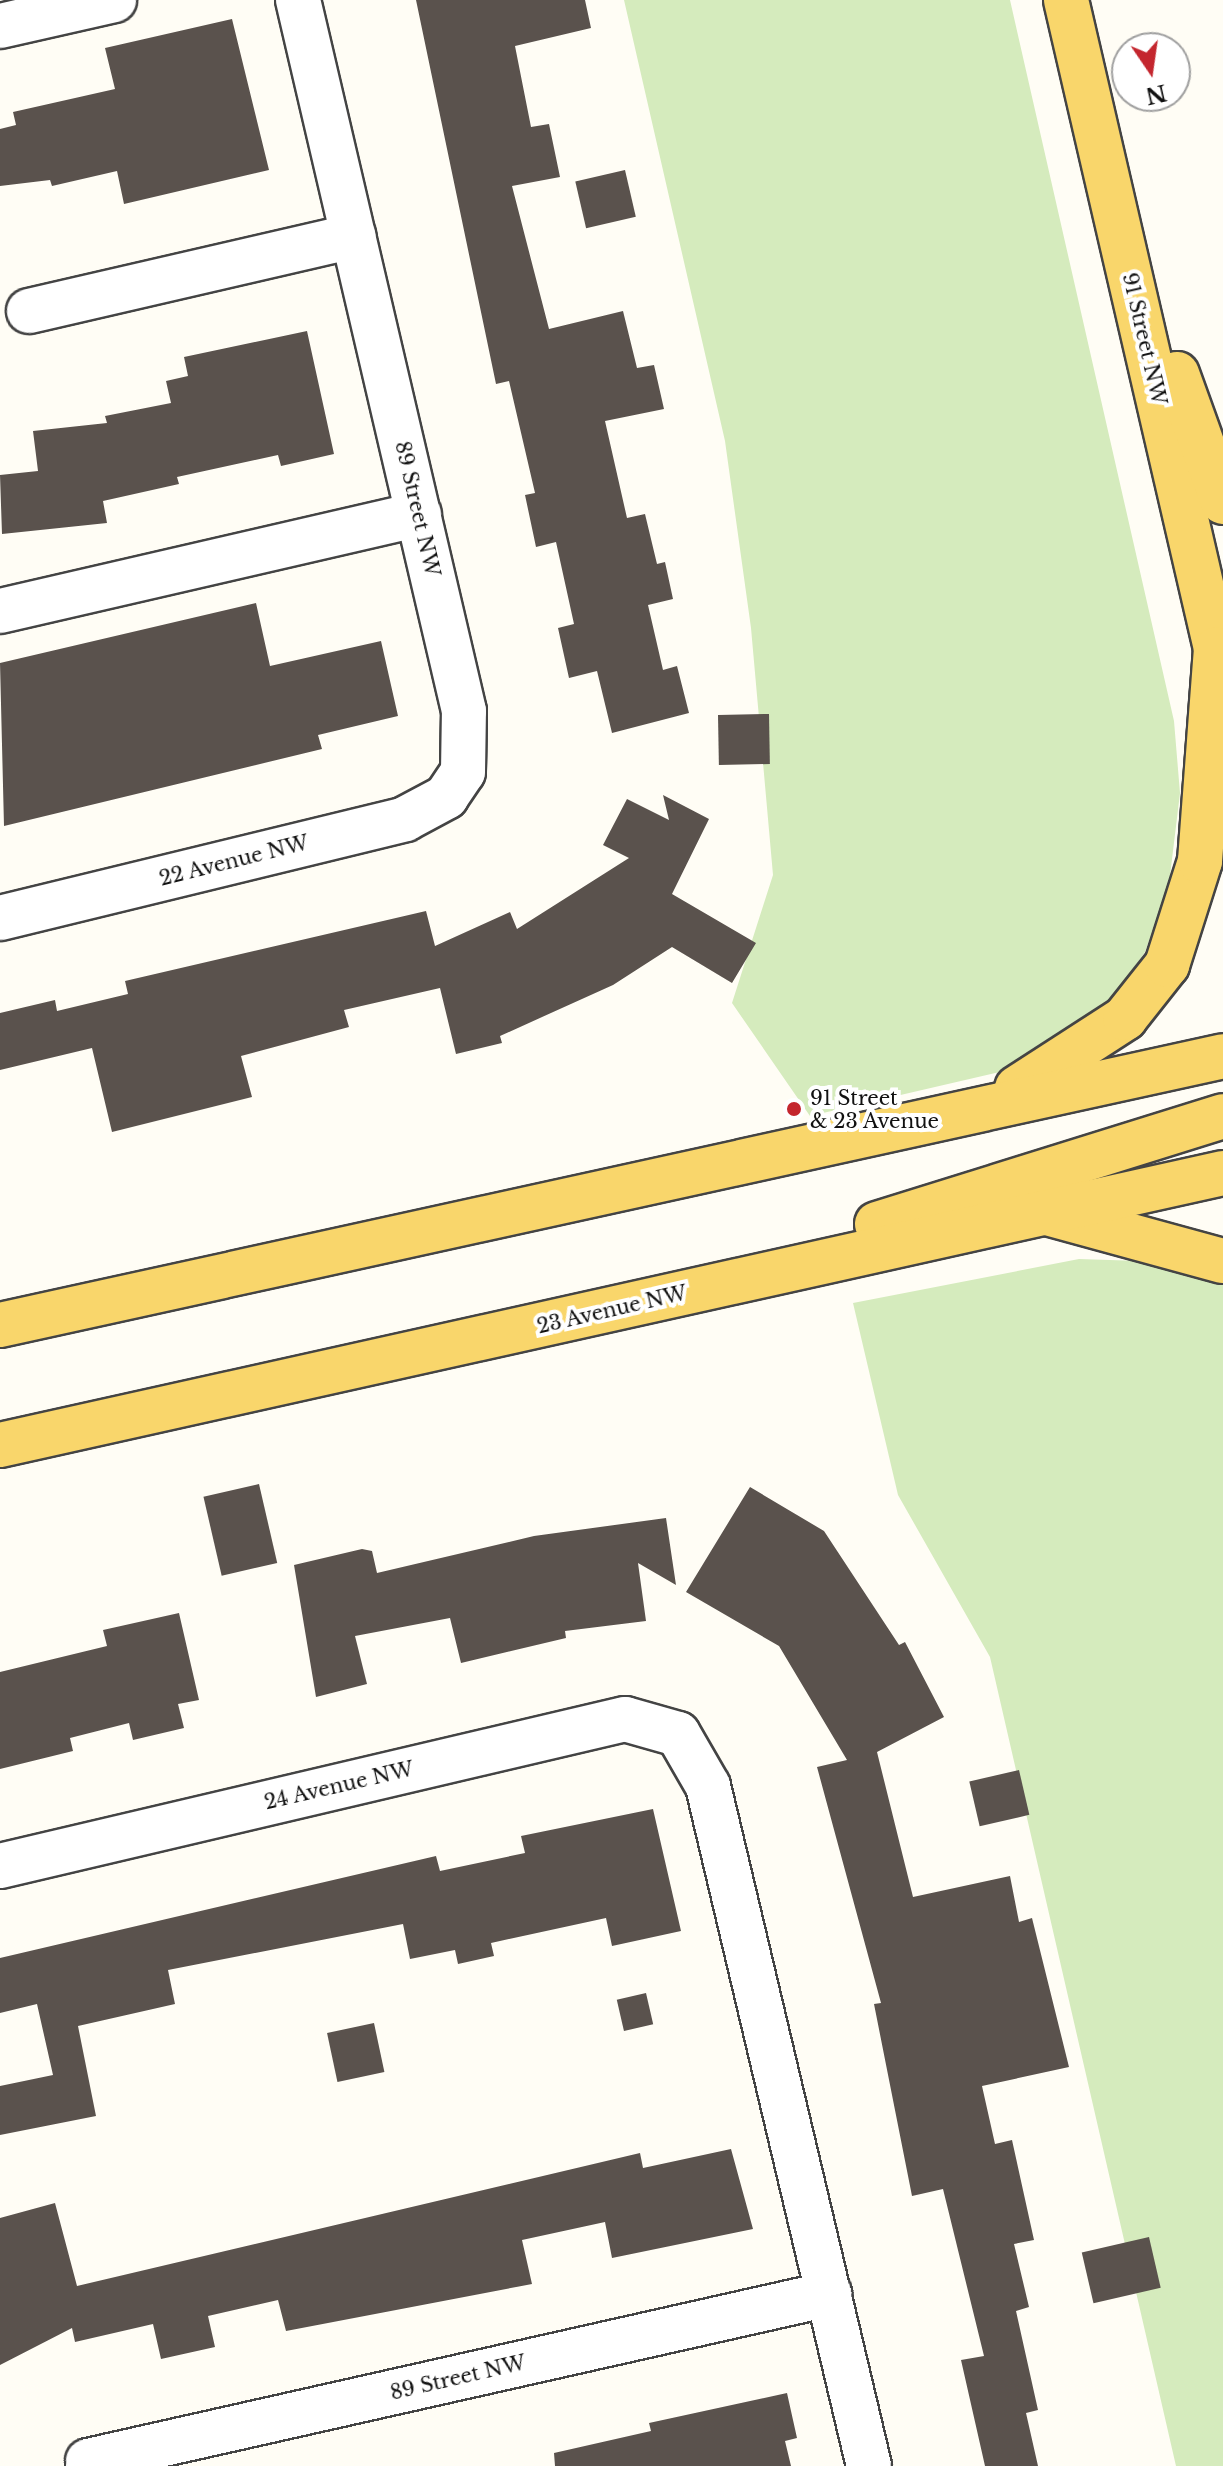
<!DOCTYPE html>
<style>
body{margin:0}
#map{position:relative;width:1223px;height:2466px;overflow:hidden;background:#fffdf5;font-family:"Libre Baskerville",serif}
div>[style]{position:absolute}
.green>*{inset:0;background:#d5ebbd}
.building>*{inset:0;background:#5a524d;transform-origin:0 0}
.roads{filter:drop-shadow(2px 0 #444) drop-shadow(-2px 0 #444) drop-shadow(0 2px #444) drop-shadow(0 -2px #444)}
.minor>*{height:44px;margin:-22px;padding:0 22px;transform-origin:22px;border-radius:22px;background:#fff}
.major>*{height:44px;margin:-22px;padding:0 22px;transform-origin:22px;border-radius:22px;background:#f9d66b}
.dots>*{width:22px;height:22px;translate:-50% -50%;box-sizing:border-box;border:4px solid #fff;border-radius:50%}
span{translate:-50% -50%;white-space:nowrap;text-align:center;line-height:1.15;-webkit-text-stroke:8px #fff;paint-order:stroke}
.street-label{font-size:20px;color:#111}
.poi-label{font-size:20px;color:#111}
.left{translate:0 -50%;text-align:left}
.north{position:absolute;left:1111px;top:32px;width:80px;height:80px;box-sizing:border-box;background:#fff;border:2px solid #a0a0a0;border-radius:50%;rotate:167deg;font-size:22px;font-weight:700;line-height:32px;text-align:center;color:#111}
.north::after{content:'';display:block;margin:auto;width:28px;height:36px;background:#c4262e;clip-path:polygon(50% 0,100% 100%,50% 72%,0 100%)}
</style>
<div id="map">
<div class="green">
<div style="clip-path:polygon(624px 0,1010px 0,1174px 721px,1180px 793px,1169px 884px,1145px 952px,1109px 1003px,1021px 1067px,810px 1116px,732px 1003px,773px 875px,751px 628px,725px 441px)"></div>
<div style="clip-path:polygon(1079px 1259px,1140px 1261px,1223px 1285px,1223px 2466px,1176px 2466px,990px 1657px,898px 1495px,853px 1303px)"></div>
</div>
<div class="building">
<div style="clip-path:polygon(416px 0,585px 0,591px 28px,515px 46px,531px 127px,549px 124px,560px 177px,512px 186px,549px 329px,623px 311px,637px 368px,654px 365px,664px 409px,605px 421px,627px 518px,645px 514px,657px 564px,665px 562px,673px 599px,648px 605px,663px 670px,677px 666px,689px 713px,612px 733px,597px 671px,569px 678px,558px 628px,574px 624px,556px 542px,536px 547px,525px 495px,535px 493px,509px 381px,496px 384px)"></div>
<div style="clip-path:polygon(232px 19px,269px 170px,124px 204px,117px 171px,52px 186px,50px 180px,0 186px,0 129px,16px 125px,13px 112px,115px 89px,105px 48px)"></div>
<div style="left:625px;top:170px;width:48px;height:51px;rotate:77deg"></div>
<div style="clip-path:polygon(307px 331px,334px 454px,281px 466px,278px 455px,177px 477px,179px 484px,103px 501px,107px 523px,2px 534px,0 475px,38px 471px,33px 431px,107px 423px,105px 416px,171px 403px,166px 381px,188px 376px,184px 357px)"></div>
<div style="clip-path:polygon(256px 603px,270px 666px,381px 641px,398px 716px,318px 735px,322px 749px,4px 826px,0 663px)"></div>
<div style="left:769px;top:714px;width:50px;height:51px;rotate:89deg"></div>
<div style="clip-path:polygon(663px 795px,709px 819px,672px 894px,756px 943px,732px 983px,672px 947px,613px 985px,500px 1036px,502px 1043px,456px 1054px,440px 988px,344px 1010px,349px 1027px,241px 1056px,252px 1097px,112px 1132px,92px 1048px,0 1070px,0 1013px,55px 1000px,57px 1011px,128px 994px,125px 981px,426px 911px,435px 946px,510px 912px,517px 929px,629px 858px,603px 845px,627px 799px,669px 820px)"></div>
<div style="left:259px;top:1484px;width:81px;height:57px;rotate:77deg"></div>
<div style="clip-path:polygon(750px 1487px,824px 1531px,899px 1645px,905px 1642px,944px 1717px,877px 1752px,913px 1897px,1010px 1876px,1019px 1922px,1032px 1918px,1069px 2067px,982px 2086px,995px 2144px,1012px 2140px,1034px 2240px,1014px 2244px,1029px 2307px,1016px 2311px,1038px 2410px,1026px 2413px,1038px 2466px,985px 2466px,961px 2360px,984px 2356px,943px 2189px,912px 2196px,874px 2004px,881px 2003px,817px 1767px,847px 1760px,779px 1646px,686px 1592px)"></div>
<div style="clip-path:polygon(666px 1518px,676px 1585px,638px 1563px,646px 1621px,565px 1631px,566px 1638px,461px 1663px,450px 1618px,355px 1636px,367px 1684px,316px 1697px,294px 1565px,362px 1549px,372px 1551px,377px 1573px,534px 1536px)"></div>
<div style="clip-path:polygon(179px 1613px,199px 1700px,178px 1704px,184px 1728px,133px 1740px,129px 1723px,70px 1738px,73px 1751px,0 1769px,0 1672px,107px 1646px,103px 1630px)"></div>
<div style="left:1019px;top:1770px;width:46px;height:51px;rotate:77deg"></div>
<div style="clip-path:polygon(653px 1809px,681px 1931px,612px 1946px,606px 1918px,491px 1943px,494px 1956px,458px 1964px,455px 1950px,410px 1959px,403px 1924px,168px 1970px,175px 2004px,78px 2026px,96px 2116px,0 2135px,0 2086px,53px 2075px,37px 2004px,0 2013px,0 1958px,436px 1856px,440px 1871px,525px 1853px,521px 1836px)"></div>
<div style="left:646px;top:1993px;width:32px;height:30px;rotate:77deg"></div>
<div style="left:374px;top:2023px;width:50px;height:48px;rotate:78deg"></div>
<div style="clip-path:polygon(731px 2149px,753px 2229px,612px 2258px,605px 2222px,522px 2240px,532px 2284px,286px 2331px,278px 2300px,208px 2316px,215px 2347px,161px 2359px,153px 2324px,75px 2342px,72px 2328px,0 2365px,0 2218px,55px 2203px,77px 2286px,640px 2153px,643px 2168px)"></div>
<div style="left:1149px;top:2237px;width:52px;height:69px;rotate:77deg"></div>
<div style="clip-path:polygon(787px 2393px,797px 2438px,785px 2441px,791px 2466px,555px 2466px,554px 2453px,651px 2431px,649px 2423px)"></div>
</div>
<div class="roads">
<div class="minor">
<div style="left:0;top:26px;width:117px;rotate:-12.8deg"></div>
<div style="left:29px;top:311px;width:333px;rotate:-13deg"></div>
<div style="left:0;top:611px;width:430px;rotate:-13deg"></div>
<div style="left:0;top:918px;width:417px;rotate:-13.7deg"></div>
<div style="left:405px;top:819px;width:47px;rotate:-28.2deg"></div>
<div style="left:446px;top:797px;width:30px;rotate:-56deg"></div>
<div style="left:463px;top:772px;width:61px;rotate:-89.1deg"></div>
<div style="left:464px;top:711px;width:730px;rotate:-103.14deg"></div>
<div style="left:0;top:1866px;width:642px;rotate:-13.24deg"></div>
<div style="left:625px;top:1719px;width:55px;rotate:15.8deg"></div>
<div style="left:678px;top:1734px;width:60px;rotate:60deg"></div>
<div style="left:708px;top:1786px;width:699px;rotate:76.68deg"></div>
<div style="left:88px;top:2461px;width:760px;rotate:-12.7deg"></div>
</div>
<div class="major">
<div style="left:1066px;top:0;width:697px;rotate:76.98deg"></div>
<div style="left:1177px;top:374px;width:136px;rotate:70.2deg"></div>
<div style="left:1017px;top:1088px;width:129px;rotate:-32.9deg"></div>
<div style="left:1125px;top:1018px;width:68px;rotate:-51.6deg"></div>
<div style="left:1167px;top:965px;width:109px;rotate:-72.4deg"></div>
<div style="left:1200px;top:861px;width:212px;rotate:-85.7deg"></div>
<div style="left:1047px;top:1213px;width:182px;rotate:15.3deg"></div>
<div style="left:877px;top:1224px;width:362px;rotate:-17.3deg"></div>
<div style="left:0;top:1325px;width:1252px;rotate:-12.4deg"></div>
<div style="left:0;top:1445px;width:1253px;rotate:-12.54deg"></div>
</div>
</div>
<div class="dots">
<div style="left:794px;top:1109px;background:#c4262e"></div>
</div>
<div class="street-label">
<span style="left:1144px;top:339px;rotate:77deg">91 Street NW</span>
<span style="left:417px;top:509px;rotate:77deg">89 Street NW</span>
<span style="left:234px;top:861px;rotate:-14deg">22 Avenue NW</span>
<span style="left:612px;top:1310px;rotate:-13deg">23 Avenue NW</span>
<span style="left:339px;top:1786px;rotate:-13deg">24 Avenue NW</span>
<span style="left:458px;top:2378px;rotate:-13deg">89 Street NW</span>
</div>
<div class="poi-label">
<span class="left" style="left:810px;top:1110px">91 Street<br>&amp; 23 Avenue</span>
</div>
<div class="north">N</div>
</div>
